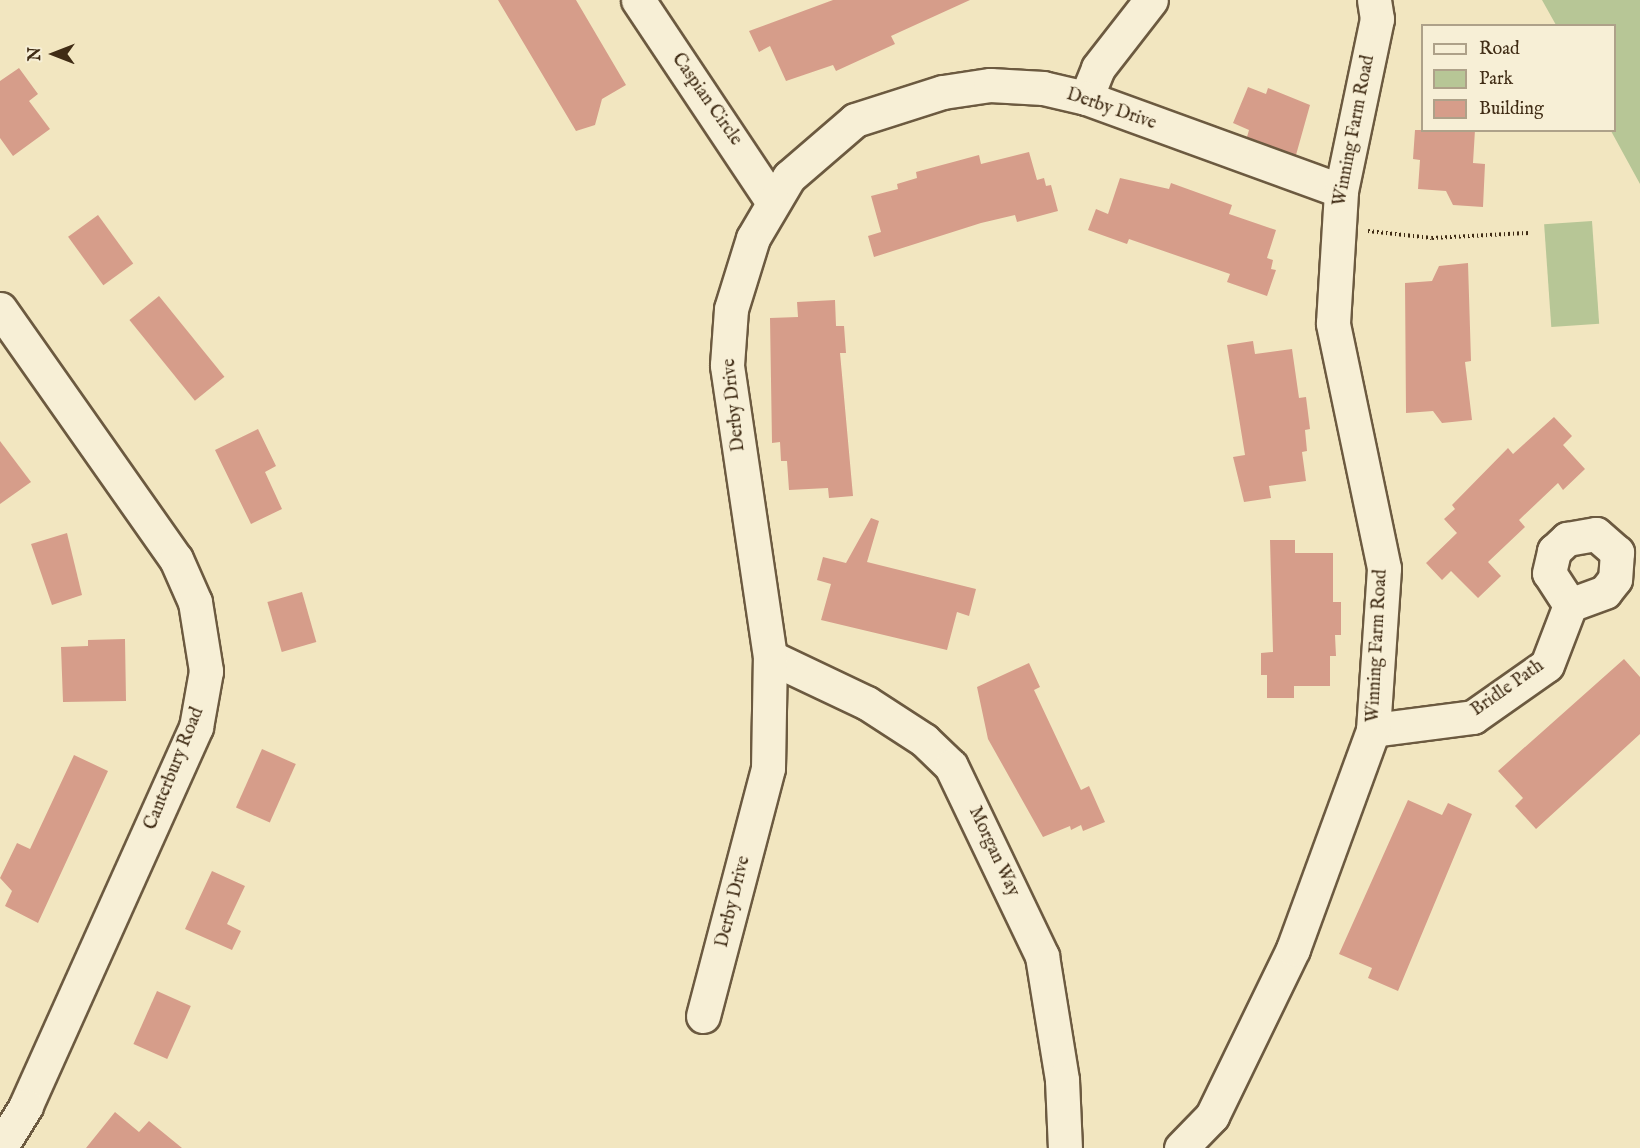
<!DOCTYPE html>
<style>
body{margin:0}
#map{position:relative;width:1640px;height:1148px;overflow:hidden;background:#f2e6c0;font-family:"IM FELL English",serif}
div>[style]{position:absolute}
.green>*{inset:0;background:#b7c696;transform-origin:0 0}
.building>*{inset:0;background:#d69d8a;transform-origin:0 0}
.path>*{height:4px;margin-top:-2px;transform-origin:0;background:repeating-linear-gradient(90deg,#402c15 0 1.5px,transparent 0 4.5px)}
.roads{filter:drop-shadow(2px 0 #6c5a40) drop-shadow(-2px 0 #6c5a40) drop-shadow(0 2px #6c5a40) drop-shadow(0 -2px #6c5a40)}
.minor>*{height:33px;margin:-16.5px;padding:0 16.5px;transform-origin:16.5px;border-radius:16.5px;background:#f7efd6}
span{translate:-50% -50%;white-space:nowrap;text-align:center;line-height:1.15;-webkit-text-stroke:5px #f7efd6;paint-order:stroke}
.street-label{font-size:18px;color:#402c15}
.legend{position:absolute;left:1421px;top:24px;width:195px;height:108px;box-sizing:border-box;background:#f7efd6;border:2px solid #aea189;margin:0;padding:8px 10px;list-style:none;font-size:18px;color:#402c15}
.legend li{display:flex;align-items:center;gap:12px;height:30px}
.legend b{width:30px;border:2px solid #aea189}
.north{position:absolute;left:24px;top:24px;width:60px;height:60px;-webkit-text-stroke:4px #f7efd6;paint-order:stroke;rotate:270deg;font-size:16px;font-weight:700;line-height:24px;text-align:center;color:#402c15}
.north::after{content:'';display:block;margin:auto;width:21px;height:27px;background:#402c15;clip-path:polygon(50% 0,100% 100%,50% 72%,0 100%)}
</style>
<div id="map">
<div class="green">
<div style="clip-path:polygon(1542px 0,1640px 0,1640px 184px,1611px 131px,1614px 26px,1556px 25px)"></div>
<div style="left:1592px;top:221px;width:103px;height:48px;rotate:86deg"></div>
</div>
<div class="building">
<div style="clip-path:polygon(498px 0,576px 0,626px 85px,602px 99px,595px 125px,576px 131px)"></div>
<div style="clip-path:polygon(833px 0,970px 0,891px 36px,895px 44px,836px 71px,833px 65px,786px 81px,770px 46px,759px 52px,749px 31px)"></div>
<div style="clip-path:polygon(19px 68px,38px 94px,29px 101px,50px 129px,13px 156px,0 138px,0 81px)"></div>
<div style="clip-path:polygon(1248px 87px,1266px 94px,1268px 88px,1310px 105px,1296px 155px,1247px 137px,1249px 130px,1233px 123px)"></div>
<div style="clip-path:polygon(1415px 130px,1475px 130px,1473px 163px,1485px 164px,1483px 207px,1453px 205px,1446px 191px,1418px 189px,1420px 160px,1413px 159px)"></div>
<div style="clip-path:polygon(1029px 152px,1037px 180px,1044px 178px,1046px 186px,1051px 185px,1058px 211px,1017px 222px,1015px 215px,981px 223px,874px 257px,868px 236px,881px 232px,871px 196px,898px 189px,897px 184px,917px 178px,916px 172px,979px 155px,981px 164px)"></div>
<div style="clip-path:polygon(1120px 178px,1169px 189px,1171px 183px,1232px 205px,1229px 214px,1276px 230px,1267px 258px,1273px 260px,1271px 269px,1276px 270px,1267px 296px,1227px 282px,1230px 274px,1129px 239px,1127px 244px,1088px 230px,1096px 209px,1108px 214px)"></div>
<div style="left:98px;top:215px;width:60px;height:37px;rotate:54deg"></div>
<div style="clip-path:polygon(1468px 263px,1471px 361px,1465px 362px,1472px 420px,1442px 423px,1433px 411px,1406px 413px,1405px 283px,1432px 281px,1439px 266px)"></div>
<div style="left:159px;top:296px;width:104px;height:38px;rotate:51deg"></div>
<div style="clip-path:polygon(835px 300px,836px 326px,844px 326px,846px 353px,840px 353px,853px 496px,829px 498px,828px 488px,789px 490px,787px 461px,781px 461px,780px 442px,772px 443px,770px 318px,798px 317px,797px 302px)"></div>
<div style="clip-path:polygon(1253px 341px,1255px 354px,1292px 349px,1299px 398px,1306px 397px,1310px 429px,1305px 430px,1307px 451px,1302px 452px,1306px 481px,1269px 486px,1271px 498px,1244px 502px,1233px 457px,1245px 455px,1227px 345px)"></div>
<div style="clip-path:polygon(1554px 417px,1572px 436px,1563px 445px,1585px 469px,1563px 490px,1558px 483px,1519px 520px,1525px 527px,1488px 562px,1501px 576px,1478px 598px,1451px 571px,1442px 580px,1426px 563px,1457px 533px,1444px 519px,1455px 509px,1452px 505px,1508px 448px,1513px 454px)"></div>
<div style="clip-path:polygon(258px 429px,276px 466px,265px 472px,282px 509px,251px 524px,215px 450px)"></div>
<div style="clip-path:polygon(0 441px,31px 482px,0 504px)"></div>
<div style="clip-path:polygon(871px 518px,879px 521px,867px 562px,976px 589px,969px 616px,957px 612px,947px 650px,821px 620px,831px 584px,817px 580px,823px 557px,846px 563px)"></div>
<div style="clip-path:polygon(67px 533px,82px 595px,52px 605px,31px 544px)"></div>
<div style="clip-path:polygon(1270px 540px,1295px 540px,1295px 553px,1333px 553px,1333px 602px,1341px 602px,1341px 635px,1335px 635px,1336px 656px,1330px 656px,1330px 686px,1294px 686px,1294px 698px,1267px 698px,1267px 675px,1261px 675px,1261px 653px,1273px 652px)"></div>
<div style="left:302px;top:592px;width:52px;height:36px;rotate:74deg"></div>
<div style="clip-path:polygon(125px 639px,126px 701px,63px 702px,61px 647px,88px 646px,88px 640px)"></div>
<div style="clip-path:polygon(1624px 659px,1640px 677px,1640px 734px,1536px 829px,1515px 806px,1523px 798px,1498px 771px)"></div>
<div style="clip-path:polygon(1029px 663px,1040px 687px,1034px 690px,1081px 790px,1089px 786px,1105px 822px,1083px 831px,1081px 825px,1071px 830px,1070px 826px,1043px 837px,988px 739px,977px 687px)"></div>
<div style="left:262px;top:749px;width:37px;height:64px;rotate:24deg"></div>
<div style="clip-path:polygon(74px 755px,108px 771px,38px 923px,5px 906px,12px 891px,0 878px,17px 843px,30px 849px)"></div>
<div style="clip-path:polygon(1408px 800px,1442px 815px,1448px 803px,1472px 814px,1398px 991px,1368px 978px,1372px 968px,1339px 954px)"></div>
<div style="clip-path:polygon(212px 871px,245px 886px,227px 924px,241px 931px,232px 950px,185px 929px)"></div>
<div style="left:157px;top:991px;width:37px;height:58px;rotate:24deg"></div>
<div style="clip-path:polygon(115px 1112px,139px 1132px,149px 1121px,182px 1148px,86px 1148px)"></div>
</div>
<div class="path">
<div style="left:1368px;top:231px;width:64px;rotate:6.2deg"></div>
<div style="left:1432px;top:238px;width:97px;rotate:-3deg"></div>
</div>
<div class="roads">
<div class="minor">
<div style="left:638px;top:0;width:242px;rotate:56.3deg"></div>
<div style="left:1086px;top:98px;width:32px;rotate:-68deg"></div>
<div style="left:1098px;top:68px;width:86px;rotate:-52.1deg"></div>
<div style="left:0;top:309px;width:306px;rotate:54.9deg"></div>
<div style="left:176px;top:559px;width:47px;rotate:66.2deg"></div>
<div style="left:195px;top:602px;width:70px;rotate:80.9deg"></div>
<div style="left:206px;top:671px;width:57px;rotate:100.1deg"></div>
<div style="left:196px;top:727px;width:415px;rotate:114.2deg"></div>
<div style="left:26px;top:1106px;width:49px;rotate:121.8deg"></div>
<div style="left:770px;top:657px;width:107px;rotate:25.4deg"></div>
<div style="left:867px;top:703px;width:68px;rotate:33deg"></div>
<div style="left:924px;top:740px;width:37px;rotate:44deg"></div>
<div style="left:951px;top:766px;width:211px;rotate:64.4deg"></div>
<div style="left:1042px;top:956px;width:126px;rotate:80.8deg"></div>
<div style="left:1062px;top:1080px;width:68px;rotate:87.5deg"></div>
<div style="left:1373px;top:730px;width:101px;rotate:-7.4deg"></div>
<div style="left:1473px;top:717px;width:90px;rotate:-35.1deg"></div>
<div style="left:1547px;top:665px;width:64px;rotate:-69deg"></div>
<div style="left:1570px;top:605px;width:38px;rotate:-123deg"></div>
<div style="left:1549px;top:573px;width:23px;rotate:-77deg"></div>
<div style="left:1554px;top:551px;width:18px;rotate:-43deg"></div>
<div style="left:1567px;top:539px;width:29px;rotate:-10deg"></div>
<div style="left:1596px;top:534px;width:28px;rotate:41deg"></div>
<div style="left:1617px;top:552px;width:27px;rotate:94deg"></div>
<div style="left:1615px;top:579px;width:16px;rotate:128deg"></div>
<div style="left:1605px;top:592px;width:37px;rotate:160deg"></div>
<div style="left:703px;top:1016px;width:256px;rotate:-75.3deg"></div>
<div style="left:768px;top:768px;width:111px;rotate:-89deg"></div>
<div style="left:770px;top:657px;width:295px;rotate:-98.4deg"></div>
<div style="left:727px;top:365px;width:56px;rotate:-85.9deg"></div>
<div style="left:731px;top:309px;width:74px;rotate:-72.8deg"></div>
<div style="left:753px;top:238px;width:71px;rotate:-59.5deg"></div>
<div style="left:789px;top:177px;width:87px;rotate:-40.8deg"></div>
<div style="left:855px;top:120px;width:92px;rotate:-17.7deg"></div>
<div style="left:943px;top:92px;width:48px;rotate:-8.5deg"></div>
<div style="left:990px;top:85px;width:53px;rotate:3.2deg"></div>
<div style="left:1043px;top:88px;width:44px;rotate:13.1deg"></div>
<div style="left:1086px;top:98px;width:271px;rotate:20deg"></div>
<div style="left:1181px;top:1148px;width:45px;rotate:-45.9deg"></div>
<div style="left:1212px;top:1116px;width:186px;rotate:-64.1deg"></div>
<div style="left:1293px;top:949px;width:233px;rotate:-69.9deg"></div>
<div style="left:1373px;top:730px;width:162px;rotate:-86.1deg"></div>
<div style="left:1384px;top:568px;width:250px;rotate:-101.8deg"></div>
<div style="left:1333px;top:323px;width:132px;rotate:-86.5deg"></div>
<div style="left:1341px;top:191px;width:176px;rotate:-78.2deg"></div>
<div style="left:1377px;top:19px;width:19px;rotate:-99deg"></div>
</div>
</div>
<div class="street-label">
<span style="left:706px;top:100px;rotate:55deg">Caspian Circle</span>
<span style="left:1111px;top:110px;rotate:19deg">Derby Drive</span>
<span style="left:1355px;top:131px;rotate:-79deg">Winning Farm Road</span>
<span style="left:735px;top:405px;rotate:-96deg">Derby Drive</span>
<span style="left:1378px;top:646px;rotate:-87deg">Winning Farm Road</span>
<span style="left:1508px;top:689px;rotate:-35deg">Bridle Path</span>
<span style="left:175px;top:769px;rotate:-68deg">Canterbury Road</span>
<span style="left:993px;top:852px;rotate:65deg">Morgan Way</span>
<span style="left:734px;top:902px;rotate:-76deg">Derby Drive</span>
</div>
<ul class="legend">
<li><b style="height:8px;background:#f7efd6"></b>Road</li>
<li><b style="height:16px;background:#b7c696"></b>Park</li>
<li><b style="height:16px;background:#d69d8a"></b>Building</li>
</ul>
<div class="north">N</div>
</div>
